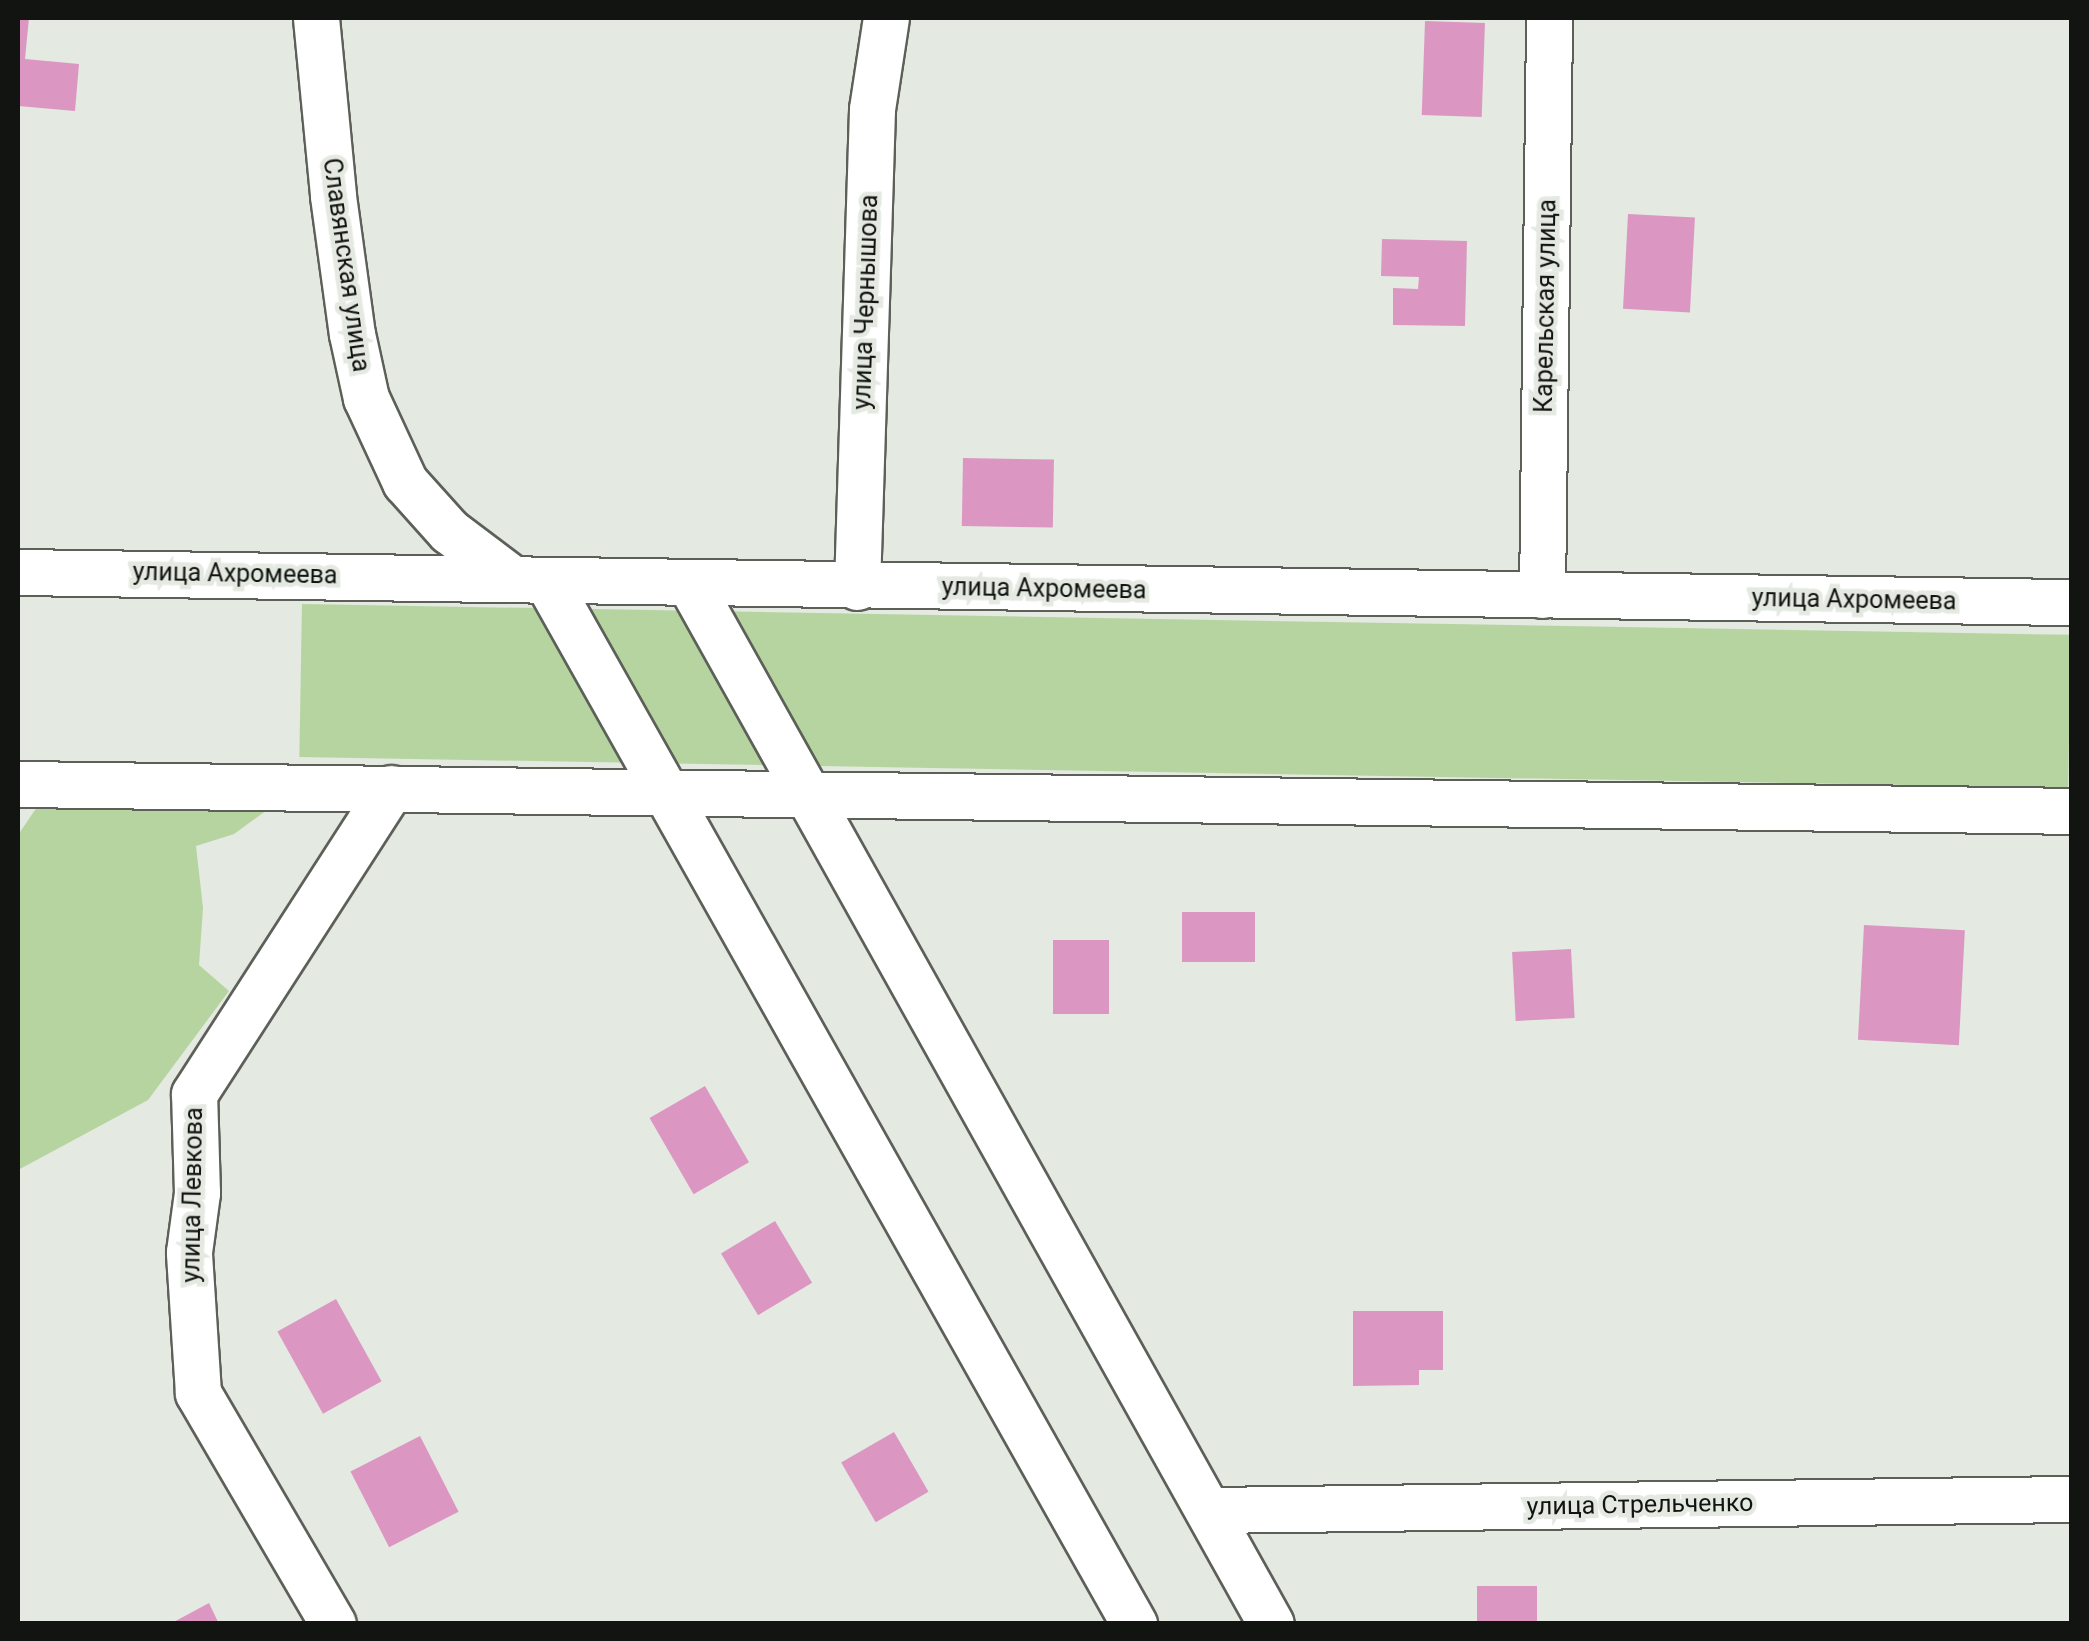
<!DOCTYPE html>
<meta charset="utf-8">
<style>
body{margin:0}
#map{position:relative;width:2089px;height:1641px;overflow:hidden;background:#e4e9e1;font-family:Roboto,sans-serif}
div>[style]{position:absolute}
.green>*{inset:0;background:#b6d49f;transform-origin:0 0}
.building>*{inset:0;background:#db97c2;transform-origin:0 0}
.roads{filter:drop-shadow(2px 0 #5c6059) drop-shadow(-2px 0 #5c6059) drop-shadow(0 2px #5c6059) drop-shadow(0 -2px #5c6059)}
.street>*{height:45px;margin:-22.5px;padding:0 22.5px;transform-origin:22.5px;border-radius:22.5px;background:#fff}
span{translate:-50% -50%;white-space:nowrap;text-align:center;line-height:1.15;-webkit-text-stroke:9px #e4e9e1;paint-order:stroke}
.street-label{font-size:25px;color:#121411}
.frame{position:absolute;inset:0;border:20px solid #121411;pointer-events:none}
</style>
<div id="map">
<div class="green">
<div style="left:302px;top:604px;width:1769px;height:153px;rotate:1deg"></div>
<div style="clip-path:polygon(51px 796px,282px 799px,234px 834px,196px 846px,203px 908px,199px 965px,229px 991px,148px 1100px,18px 1170px,18px 835px,35px 810px)"></div>
</div>
<div class="building">
<div style="clip-path:polygon(18px 18px,29px 18px,25px 59px,79px 64px,75px 111px,18px 106px)"></div>
<div style="left:1425px;top:21px;width:60px;height:94px;rotate:2deg"></div>
<div style="left:1628px;top:214px;width:67px;height:95px;rotate:3deg"></div>
<div style="clip-path:polygon(1382px 239px,1467px 241px,1465px 326px,1393px 325px,1393px 288px,1418px 289px,1419px 277px,1381px 276px)"></div>
<div style="left:963px;top:458px;width:91px;height:68px;rotate:1deg"></div>
<div style="left:1182px;top:912px;width:73px;height:50px"></div>
<div style="left:1864px;top:925px;width:101px;height:115px;rotate:3deg"></div>
<div style="left:1053px;top:940px;width:56px;height:74px"></div>
<div style="left:1571px;top:949px;width:69px;height:59px;rotate:87deg"></div>
<div style="left:705px;top:1086px;width:88px;height:64px;rotate:60deg"></div>
<div style="left:775px;top:1221px;width:72px;height:63px;rotate:59deg"></div>
<div style="left:336px;top:1299px;width:94px;height:67px;rotate:61deg"></div>
<div style="clip-path:polygon(1353px 1311px,1443px 1311px,1443px 1370px,1419px 1370px,1419px 1385px,1353px 1386px)"></div>
<div style="left:894px;top:1432px;width:69px;height:61px;rotate:60deg"></div>
<div style="left:420px;top:1436px;width:85px;height:78px;rotate:63deg"></div>
<div style="left:1477px;top:1586px;width:60px;height:38px"></div>
<div style="clip-path:polygon(209px 1603px,219px 1624px,170px 1624px)"></div>
</div>
<div class="roads">
<div class="street">
<div style="left:316px;top:18px;width:179px;rotate:84.5deg"></div>
<div style="left:333px;top:196px;width:139px;rotate:82.2deg"></div>
<div style="left:352px;top:334px;width:66px;rotate:77.7deg"></div>
<div style="left:366px;top:398px;width:93px;rotate:65.1deg"></div>
<div style="left:405px;top:482px;width:66px;rotate:48.1deg"></div>
<div style="left:449px;top:531px;width:76px;rotate:37deg"></div>
<div style="left:18px;top:572px;width:2054px;rotate:0.84deg"></div>
<div style="left:548px;top:583px;width:1195px;rotate:60.62deg"></div>
<div style="left:690px;top:584px;width:1191px;rotate:60.81deg"></div>
<div style="left:857px;top:587px;width:478px;rotate:-88.2deg"></div>
<div style="left:872px;top:109px;width:92px;rotate:-81.3deg"></div>
<div style="left:1542px;top:595px;width:577px;rotate:-89.3deg"></div>
<div style="left:18px;top:784px;width:2054px;rotate:0.75deg"></div>
<div style="left:1208px;top:1510px;width:864px;rotate:-0.73deg"></div>
<div style="left:333px;top:1624px;width:268px;rotate:-120.3deg"></div>
<div style="left:198px;top:1393px;width:141px;rotate:-93.7deg"></div>
<div style="left:189px;top:1252px;width:60px;rotate:-82.3deg"></div>
<div style="left:197px;top:1193px;width:99px;rotate:-91.7deg"></div>
<div style="left:194px;top:1094px;width:364px;rotate:-57.2deg"></div>
</div>
</div>
<div class="street-label">
<span style="left:346px;top:265px;rotate:82deg">Славянская улица</span>
<span style="left:866px;top:302px;rotate:-88deg">улица Чернышова</span>
<span style="left:1546px;top:306px;rotate:-89deg">Карельская улица</span>
<span style="left:235px;top:574px;rotate:1deg">улица Ахромеева</span>
<span style="left:1044px;top:589px;rotate:1deg">улица Ахромеева</span>
<span style="left:1854px;top:600px;rotate:1deg">улица Ахромеева</span>
<span style="left:193px;top:1195px;rotate:-89deg">улица Левкова</span>
<span style="left:1640px;top:1505px;rotate:-1deg">улица Стрельченко</span>
</div>
<div class="frame"></div>
</div>
